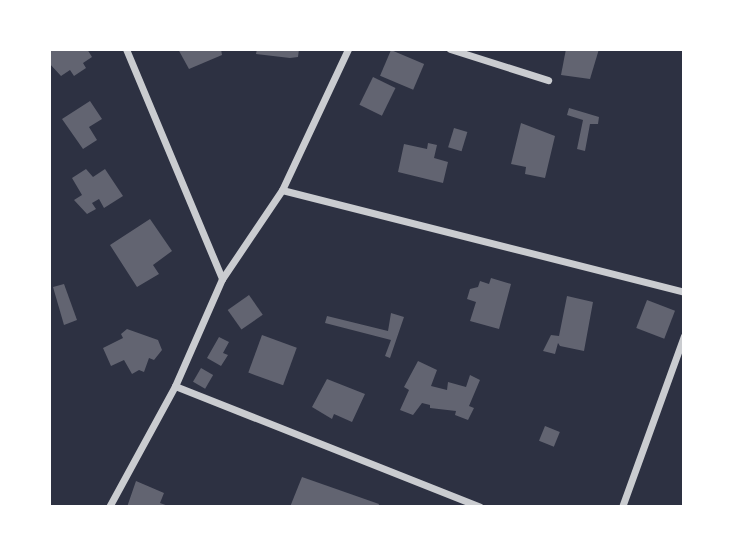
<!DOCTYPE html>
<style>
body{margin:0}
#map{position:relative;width:733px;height:556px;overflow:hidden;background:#2d3142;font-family:"Noto Sans",sans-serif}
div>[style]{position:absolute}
.building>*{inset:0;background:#626471;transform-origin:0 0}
.minor>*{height:7px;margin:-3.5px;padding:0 3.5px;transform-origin:3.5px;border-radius:3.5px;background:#caccd0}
span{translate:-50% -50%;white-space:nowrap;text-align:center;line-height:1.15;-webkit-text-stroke:6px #fff;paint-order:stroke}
.frame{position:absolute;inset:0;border:51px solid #fff;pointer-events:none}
</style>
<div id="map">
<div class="building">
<div style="clip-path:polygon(49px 49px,87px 49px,92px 57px,83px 63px,86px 68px,74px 76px,70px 70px,61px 76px,49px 63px)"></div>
<div style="clip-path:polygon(178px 49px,221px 49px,222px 55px,189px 69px)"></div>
<div style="clip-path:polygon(257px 49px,299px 49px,298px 57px,290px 58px,256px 54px)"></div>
<div style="clip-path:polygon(566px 49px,599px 49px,590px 79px,561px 75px)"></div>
<div style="left:391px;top:50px;width:36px;height:28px;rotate:23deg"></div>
<div style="left:373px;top:77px;width:25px;height:31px;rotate:26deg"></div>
<div style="clip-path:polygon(90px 101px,102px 119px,89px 127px,97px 140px,83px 149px,62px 119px)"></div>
<div style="clip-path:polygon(569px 108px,599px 117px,598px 124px,590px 124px,585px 151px,577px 149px,583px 120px,567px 115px)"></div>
<div style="clip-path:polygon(521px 123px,555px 136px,545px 178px,525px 174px,526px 167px,511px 164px)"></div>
<div style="left:454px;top:128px;width:14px;height:20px;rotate:17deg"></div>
<div style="clip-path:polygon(428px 143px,437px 145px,434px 158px,448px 162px,443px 183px,398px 172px,404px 144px,427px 149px)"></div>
<div style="clip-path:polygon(86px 169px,93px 177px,105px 169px,123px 196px,104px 208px,99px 199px,92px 203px,96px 209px,87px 214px,74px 200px,82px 195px,72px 178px)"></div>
<div style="clip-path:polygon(150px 219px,172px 251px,153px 265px,159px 274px,137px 287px,110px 245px)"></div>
<div style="clip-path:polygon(491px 278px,511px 284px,499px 329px,470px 321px,476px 302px,467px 299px,470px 289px,478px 287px,480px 281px,489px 284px)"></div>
<div style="clip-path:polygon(64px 284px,77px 320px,64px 325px,53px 287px)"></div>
<div style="left:249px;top:295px;width:24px;height:26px;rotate:55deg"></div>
<div style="clip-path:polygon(567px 296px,593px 302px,584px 351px,560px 346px,558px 343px,555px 354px,543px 351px,551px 335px,559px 336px)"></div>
<div style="left:647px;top:300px;width:30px;height:30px;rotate:21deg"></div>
<div style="clip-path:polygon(391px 313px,404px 317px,390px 358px,385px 356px,391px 340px,325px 323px,327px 316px,388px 331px)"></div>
<div style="clip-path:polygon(127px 329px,158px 340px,162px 350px,154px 360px,149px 358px,144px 372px,139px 370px,132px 374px,124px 360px,111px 366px,103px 348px,123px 338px,121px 334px)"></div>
<div style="left:262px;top:335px;width:37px;height:40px;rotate:20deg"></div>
<div style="clip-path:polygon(219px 337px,229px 342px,223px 353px,228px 355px,221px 366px,207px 358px)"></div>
<div style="clip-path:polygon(418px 361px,437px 370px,431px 386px,447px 390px,448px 382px,466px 387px,470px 375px,480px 380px,469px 406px,474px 408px,468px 420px,455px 415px,456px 411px,430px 408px,430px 405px,422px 403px,413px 415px,400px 410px,409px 390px,404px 387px)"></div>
<div style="left:201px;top:368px;width:14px;height:16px;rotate:30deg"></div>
<div style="clip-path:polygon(327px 379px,365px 394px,352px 422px,334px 414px,332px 419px,312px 407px)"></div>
<div style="left:545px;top:426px;width:16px;height:16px;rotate:22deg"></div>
<div style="clip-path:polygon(302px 477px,379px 504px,378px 507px,290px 507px)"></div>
<div style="clip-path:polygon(136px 481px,164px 493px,160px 503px,171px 507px,127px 507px)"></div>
</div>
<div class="minor">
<div style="left:126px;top:49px;width:249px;rotate:67.3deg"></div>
<div style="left:450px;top:49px;width:103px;rotate:17.6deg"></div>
<div style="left:282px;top:190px;width:415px;rotate:14.2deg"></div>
<div style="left:175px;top:386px;width:328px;rotate:21.6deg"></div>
<div style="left:109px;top:507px;width:138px;rotate:-61.4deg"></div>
<div style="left:175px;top:386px;width:117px;rotate:-66.3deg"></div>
<div style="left:222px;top:279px;width:107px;rotate:-56deg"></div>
<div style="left:282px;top:190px;width:156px;rotate:-64.9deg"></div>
<div style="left:622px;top:507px;width:182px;rotate:-70.1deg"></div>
</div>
<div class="frame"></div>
</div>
